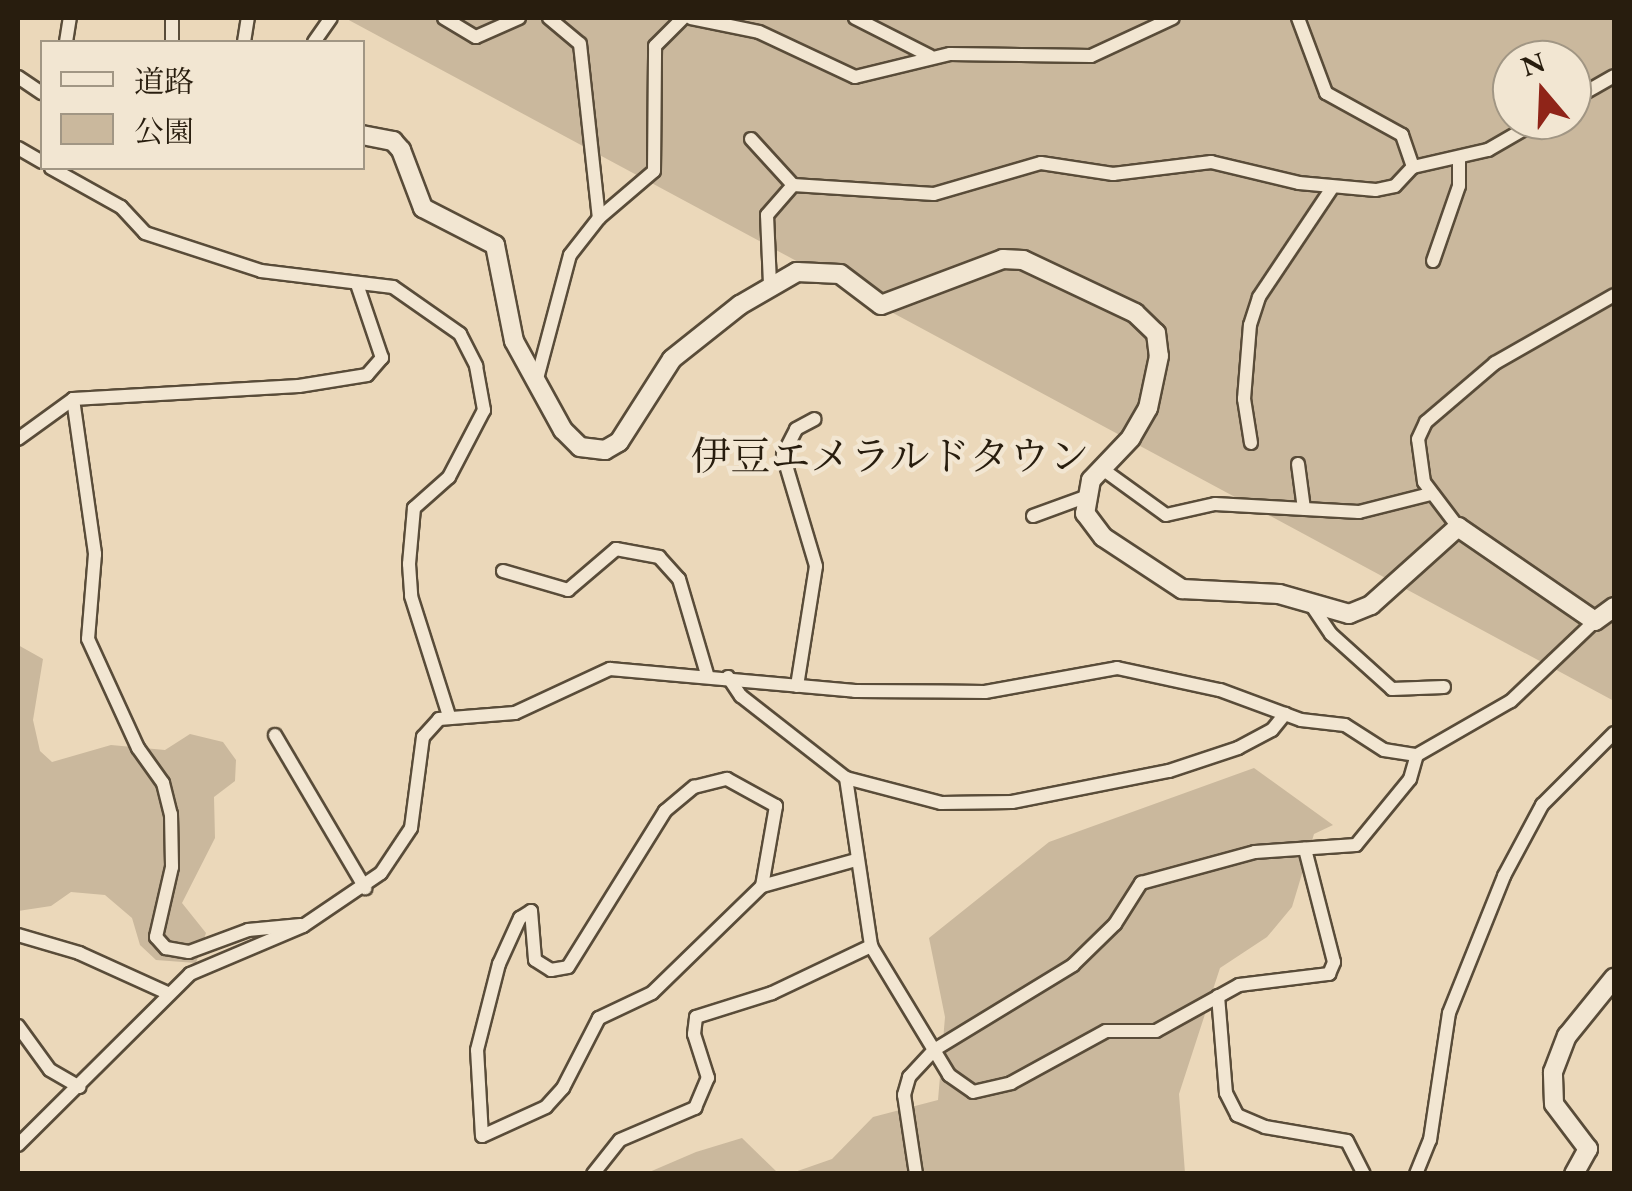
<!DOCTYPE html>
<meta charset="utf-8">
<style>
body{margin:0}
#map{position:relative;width:1632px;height:1191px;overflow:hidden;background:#ebd8ba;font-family:"EB Garamond","Noto Serif JP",serif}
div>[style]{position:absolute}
.green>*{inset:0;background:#cab89d}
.roads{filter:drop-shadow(2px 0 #594c39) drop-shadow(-2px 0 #594c39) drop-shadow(0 2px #594c39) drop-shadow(0 -2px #594c39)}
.street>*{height:12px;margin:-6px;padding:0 6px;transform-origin:6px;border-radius:6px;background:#f2e6d2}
.secondary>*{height:18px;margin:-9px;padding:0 9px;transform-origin:9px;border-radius:9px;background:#f2e6d2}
span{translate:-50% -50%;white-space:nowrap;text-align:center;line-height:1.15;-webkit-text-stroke:9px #f2e6d2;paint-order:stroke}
.neighbourhood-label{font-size:40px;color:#281d0e}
.frame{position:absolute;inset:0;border:20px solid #281d0e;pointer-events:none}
.legend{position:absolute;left:40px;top:40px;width:325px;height:130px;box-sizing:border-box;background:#f2e6d2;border:2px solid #a19684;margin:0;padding:12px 18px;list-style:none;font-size:30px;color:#281d0e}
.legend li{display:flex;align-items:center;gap:20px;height:50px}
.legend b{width:50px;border:2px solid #a19684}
.north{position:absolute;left:1492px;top:40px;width:100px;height:100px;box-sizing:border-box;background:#f2e6d2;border:2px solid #a19684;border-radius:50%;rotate:341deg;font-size:28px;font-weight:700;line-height:40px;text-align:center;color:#281d0e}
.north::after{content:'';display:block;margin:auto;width:35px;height:45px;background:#8f2418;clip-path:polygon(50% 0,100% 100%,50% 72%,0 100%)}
</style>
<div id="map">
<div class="green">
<div style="clip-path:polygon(evenodd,345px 18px,1614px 18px,1614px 701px,345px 18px,1512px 60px,1572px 60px,1572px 120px,1512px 120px,1512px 60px)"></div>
<div style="clip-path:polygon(18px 645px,43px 659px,33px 720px,40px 751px,52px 762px,111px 745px,165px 750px,190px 734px,223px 742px,236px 760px,235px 781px,214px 797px,215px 838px,182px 903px,206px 933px,196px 963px,156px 960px,140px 945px,132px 918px,105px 895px,71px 892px,51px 906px,18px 911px)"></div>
<div style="clip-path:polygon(1254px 768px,1333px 825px,1314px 834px,1292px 907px,1267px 937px,1220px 968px,1179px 1094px,1185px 1173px,789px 1174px,832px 1159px,873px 1117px,938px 1100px,945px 1017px,929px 938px,1049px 842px)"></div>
<div style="clip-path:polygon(742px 1138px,778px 1173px,647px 1173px,696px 1152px)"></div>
</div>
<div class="roads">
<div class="street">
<div style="left:444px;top:18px;width:37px;rotate:31deg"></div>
<div style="left:476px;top:37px;width:47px;rotate:-23.8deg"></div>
<div style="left:549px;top:18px;width:40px;rotate:40deg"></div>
<div style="left:580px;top:44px;width:175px;rotate:83.8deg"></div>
<div style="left:691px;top:18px;width:69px;rotate:11.6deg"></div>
<div style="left:759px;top:32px;width:106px;rotate:25.1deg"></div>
<div style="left:855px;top:77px;width:98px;rotate:-13.6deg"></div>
<div style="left:950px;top:54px;width:141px;rotate:0.8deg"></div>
<div style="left:1091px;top:56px;width:90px;rotate:-24.9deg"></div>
<div style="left:855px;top:18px;width:84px;rotate:26.9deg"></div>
<div style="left:1298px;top:18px;width:80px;rotate:69.5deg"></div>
<div style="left:1326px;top:93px;width:87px;rotate:28.9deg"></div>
<div style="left:1402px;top:135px;width:34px;rotate:71deg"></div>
<div style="left:1413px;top:167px;width:77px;rotate:-12.8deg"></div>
<div style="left:1488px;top:150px;width:60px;rotate:-30deg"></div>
<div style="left:66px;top:42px;width:24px;rotate:-81deg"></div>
<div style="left:172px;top:42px;width:24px;rotate:-90deg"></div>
<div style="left:244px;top:42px;width:24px;rotate:-81deg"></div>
<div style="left:314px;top:42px;width:29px;rotate:-55deg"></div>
<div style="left:18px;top:77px;width:29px;rotate:34deg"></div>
<div style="left:1572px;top:100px;width:48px;rotate:-29.7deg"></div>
<div style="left:751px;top:139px;width:62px;rotate:47.6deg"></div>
<div style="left:18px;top:148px;width:28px;rotate:30deg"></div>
<div style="left:51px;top:168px;width:80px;rotate:29.1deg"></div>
<div style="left:121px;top:207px;width:35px;rotate:47deg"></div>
<div style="left:145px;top:233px;width:122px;rotate:18.1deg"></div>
<div style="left:261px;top:271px;width:133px;rotate:6.9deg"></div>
<div style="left:393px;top:287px;width:82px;rotate:35deg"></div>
<div style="left:460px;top:334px;width:36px;rotate:63deg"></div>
<div style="left:476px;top:366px;width:45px;rotate:79.7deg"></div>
<div style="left:484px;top:410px;width:76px;rotate:117.6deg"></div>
<div style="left:449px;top:477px;width:47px;rotate:138.5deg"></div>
<div style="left:414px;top:508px;width:56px;rotate:95.1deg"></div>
<div style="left:409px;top:564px;width:32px;rotate:86deg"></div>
<div style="left:411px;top:596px;width:126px;rotate:72.4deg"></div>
<div style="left:1433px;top:261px;width:79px;rotate:-70.9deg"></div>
<div style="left:1459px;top:186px;width:28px;rotate:-90deg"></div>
<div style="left:770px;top:284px;width:69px;rotate:-92.5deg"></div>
<div style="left:767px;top:215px;width:40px;rotate:-49deg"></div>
<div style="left:793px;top:185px;width:141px;rotate:3.7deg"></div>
<div style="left:934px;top:194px;width:111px;rotate:-16.2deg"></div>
<div style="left:1041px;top:163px;width:73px;rotate:8.7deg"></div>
<div style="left:1113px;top:174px;width:99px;rotate:-7deg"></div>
<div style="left:1211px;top:162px;width:90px;rotate:13.4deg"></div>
<div style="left:1299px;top:183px;width:77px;rotate:5.2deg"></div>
<div style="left:1376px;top:190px;width:19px;rotate:-12deg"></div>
<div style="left:1395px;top:186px;width:26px;rotate:-47deg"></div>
<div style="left:538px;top:375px;width:124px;rotate:-75.1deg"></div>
<div style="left:570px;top:255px;width:47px;rotate:-51.9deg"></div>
<div style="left:599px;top:218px;width:72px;rotate:-40.5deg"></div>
<div style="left:654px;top:171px;width:125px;rotate:-89.5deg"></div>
<div style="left:655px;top:46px;width:40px;rotate:-45deg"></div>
<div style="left:73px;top:399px;width:157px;rotate:81.9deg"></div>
<div style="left:95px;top:554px;width:85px;rotate:94.7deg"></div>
<div style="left:88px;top:639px;width:120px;rotate:65.4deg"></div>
<div style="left:138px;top:748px;width:43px;rotate:54.5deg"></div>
<div style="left:163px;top:783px;width:32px;rotate:76deg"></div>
<div style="left:171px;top:814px;width:53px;rotate:88.9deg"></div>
<div style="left:172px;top:867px;width:72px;rotate:102.9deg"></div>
<div style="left:156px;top:937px;width:15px;rotate:48deg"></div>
<div style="left:166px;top:948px;width:23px;rotate:10deg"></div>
<div style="left:189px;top:952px;width:63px;rotate:-20.4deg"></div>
<div style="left:248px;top:930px;width:53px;rotate:-5.4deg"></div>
<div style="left:18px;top:439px;width:68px;rotate:-36deg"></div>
<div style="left:73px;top:399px;width:226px;rotate:-3.3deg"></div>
<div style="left:299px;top:386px;width:69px;rotate:-9.2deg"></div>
<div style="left:367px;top:375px;width:23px;rotate:-49deg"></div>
<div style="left:382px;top:358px;width:78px;rotate:-108.7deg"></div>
<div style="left:1251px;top:443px;width:45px;rotate:-99deg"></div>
<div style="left:1244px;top:399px;width:74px;rotate:-85.4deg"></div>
<div style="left:1250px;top:325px;width:29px;rotate:-72deg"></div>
<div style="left:1259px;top:297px;width:131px;rotate:-56.2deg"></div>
<div style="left:1298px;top:464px;width:45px;rotate:82.4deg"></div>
<div style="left:1101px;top:468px;width:80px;rotate:35.9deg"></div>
<div style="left:1166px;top:515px;width:50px;rotate:-12.7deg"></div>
<div style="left:1215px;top:504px;width:144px;rotate:3.2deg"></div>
<div style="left:1359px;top:512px;width:73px;rotate:-14.2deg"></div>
<div style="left:1033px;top:516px;width:55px;rotate:-20.1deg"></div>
<div style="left:1458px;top:527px;width:56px;rotate:-127.1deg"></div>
<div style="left:1424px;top:482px;width:43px;rotate:-97.9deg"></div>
<div style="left:1418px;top:439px;width:19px;rotate:-65deg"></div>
<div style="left:1426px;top:422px;width:91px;rotate:-40.5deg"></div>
<div style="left:1495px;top:363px;width:137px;rotate:-29.7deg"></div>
<div style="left:503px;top:571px;width:68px;rotate:16.3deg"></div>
<div style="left:568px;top:590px;width:63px;rotate:-40.5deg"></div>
<div style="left:616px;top:549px;width:44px;rotate:10.5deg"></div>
<div style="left:659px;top:557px;width:30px;rotate:48deg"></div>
<div style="left:679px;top:579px;width:99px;rotate:73.6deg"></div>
<div style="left:1312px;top:606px;width:34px;rotate:56deg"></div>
<div style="left:1331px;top:634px;width:82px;rotate:42deg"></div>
<div style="left:1392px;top:689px;width:52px;rotate:-2.2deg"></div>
<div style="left:728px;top:677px;width:23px;rotate:56deg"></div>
<div style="left:741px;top:696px;width:133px;rotate:38deg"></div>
<div style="left:846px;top:778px;width:98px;rotate:14.7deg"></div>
<div style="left:941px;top:803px;width:71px;rotate:-0.8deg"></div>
<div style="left:1012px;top:802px;width:160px;rotate:-11.2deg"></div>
<div style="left:1169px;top:771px;width:73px;rotate:-18.4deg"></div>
<div style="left:1238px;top:748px;width:38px;rotate:-28deg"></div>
<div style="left:1272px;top:730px;width:21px;rotate:-51deg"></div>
<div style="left:797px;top:686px;width:121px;rotate:-81deg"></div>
<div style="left:816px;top:566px;width:116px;rotate:-106.6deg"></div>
<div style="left:783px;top:455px;width:29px;rotate:-63deg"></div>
<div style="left:796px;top:429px;width:21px;rotate:-28deg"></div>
<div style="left:275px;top:735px;width:178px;rotate:59.5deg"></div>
<div style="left:846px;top:778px;width:170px;rotate:81.5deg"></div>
<div style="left:871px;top:946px;width:151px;rotate:58.8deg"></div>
<div style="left:949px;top:1075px;width:29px;rotate:35deg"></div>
<div style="left:973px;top:1092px;width:39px;rotate:-13deg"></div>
<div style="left:1011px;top:1083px;width:108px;rotate:-28.7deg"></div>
<div style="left:1106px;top:1031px;width:50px"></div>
<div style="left:1156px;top:1031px;width:95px;rotate:-29deg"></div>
<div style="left:1239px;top:985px;width:91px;rotate:-7deg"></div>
<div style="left:1329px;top:974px;width:13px;rotate:-67deg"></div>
<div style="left:1334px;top:962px;width:117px;rotate:-104.4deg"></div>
<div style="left:727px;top:779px;width:56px;rotate:28.9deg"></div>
<div style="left:776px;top:806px;width:81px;rotate:99.9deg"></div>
<div style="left:762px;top:886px;width:153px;rotate:135.8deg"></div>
<div style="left:652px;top:993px;width:59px;rotate:154.7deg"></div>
<div style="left:599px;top:1018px;width:79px;rotate:117.2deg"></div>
<div style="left:563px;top:1088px;width:25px;rotate:132deg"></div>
<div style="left:546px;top:1107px;width:70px;rotate:155.6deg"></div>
<div style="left:482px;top:1136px;width:86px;rotate:-93.3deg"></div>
<div style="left:477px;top:1050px;width:89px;rotate:-75.7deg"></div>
<div style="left:499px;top:964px;width:51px;rotate:-65.5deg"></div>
<div style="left:520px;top:918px;width:13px;rotate:-32deg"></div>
<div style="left:531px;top:911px;width:49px;rotate:85.3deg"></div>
<div style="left:535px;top:960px;width:19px;rotate:32deg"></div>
<div style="left:551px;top:970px;width:17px;rotate:-10deg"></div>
<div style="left:568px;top:967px;width:184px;rotate:-58.1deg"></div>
<div style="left:665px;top:811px;width:38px;rotate:-40deg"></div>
<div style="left:694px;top:787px;width:34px;rotate:-14deg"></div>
<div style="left:762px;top:886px;width:98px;rotate:-15.5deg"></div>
<div style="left:18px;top:935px;width:64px;rotate:16.4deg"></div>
<div style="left:79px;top:953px;width:97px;rotate:24.4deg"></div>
<div style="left:1218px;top:996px;width:97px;rotate:85.3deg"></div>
<div style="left:1226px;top:1093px;width:25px;rotate:63deg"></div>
<div style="left:1237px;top:1115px;width:30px;rotate:23deg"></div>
<div style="left:1265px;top:1127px;width:83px;rotate:9.7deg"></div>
<div style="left:1347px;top:1141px;width:37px;rotate:63deg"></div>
<div style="left:18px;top:1026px;width:54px;rotate:54deg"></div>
<div style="left:50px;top:1070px;width:34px;rotate:30deg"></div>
<div style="left:18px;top:1145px;width:243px;rotate:-44.8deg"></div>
<div style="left:190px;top:974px;width:123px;rotate:-23deg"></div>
<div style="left:303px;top:926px;width:94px;rotate:-34.2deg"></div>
<div style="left:381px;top:873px;width:54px;rotate:-56.3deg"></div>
<div style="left:411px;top:828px;width:92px;rotate:-82.5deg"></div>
<div style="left:423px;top:737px;width:24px;rotate:-48deg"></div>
<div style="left:439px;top:719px;width:76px;rotate:-4.5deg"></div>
<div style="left:515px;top:713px;width:105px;rotate:-24.9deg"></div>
<div style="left:610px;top:669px;width:246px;rotate:5.1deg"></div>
<div style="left:855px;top:691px;width:130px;rotate:0.4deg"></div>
<div style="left:985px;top:692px;width:134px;rotate:-10.3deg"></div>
<div style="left:1117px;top:668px;width:105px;rotate:12.1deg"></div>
<div style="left:1220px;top:690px;width:86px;rotate:20.3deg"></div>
<div style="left:1301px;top:720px;width:44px;rotate:6.5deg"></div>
<div style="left:1345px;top:725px;width:46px;rotate:32.7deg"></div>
<div style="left:1384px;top:750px;width:33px;rotate:9deg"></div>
<div style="left:1417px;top:755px;width:108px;rotate:-29.9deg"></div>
<div style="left:1511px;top:701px;width:116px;rotate:-43.6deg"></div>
<div style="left:593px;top:1174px;width:43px;rotate:-51.5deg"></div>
<div style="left:620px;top:1140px;width:82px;rotate:-23.1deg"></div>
<div style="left:695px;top:1108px;width:33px;rotate:-67deg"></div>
<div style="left:708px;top:1078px;width:46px;rotate:-107.7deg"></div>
<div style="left:694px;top:1034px;width:17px;rotate:-83deg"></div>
<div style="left:696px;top:1017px;width:80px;rotate:-17.5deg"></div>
<div style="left:772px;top:993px;width:110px;rotate:-25.4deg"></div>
<div style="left:916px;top:1174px;width:80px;rotate:-98.6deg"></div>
<div style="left:904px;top:1095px;width:19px;rotate:-74deg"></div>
<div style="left:909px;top:1077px;width:37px;rotate:-47deg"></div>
<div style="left:934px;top:1050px;width:163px;rotate:-31.4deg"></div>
<div style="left:1073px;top:965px;width:59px;rotate:-44.3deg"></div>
<div style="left:1115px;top:924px;width:49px;rotate:-57.6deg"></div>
<div style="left:1141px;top:883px;width:118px;rotate:-15.2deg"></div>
<div style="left:1255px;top:852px;width:101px;rotate:-4deg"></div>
<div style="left:1356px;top:845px;width:85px;rotate:-50.7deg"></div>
<div style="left:1410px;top:779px;width:25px;rotate:-74deg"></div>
<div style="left:1416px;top:1174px;width:37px;rotate:-68deg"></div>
<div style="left:1430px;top:1140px;width:128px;rotate:-81.5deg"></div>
<div style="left:1449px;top:1013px;width:148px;rotate:-68.1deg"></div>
<div style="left:1504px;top:876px;width:81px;rotate:-61.8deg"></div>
<div style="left:1542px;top:805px;width:102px;rotate:-45deg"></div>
</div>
<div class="secondary">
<div style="left:362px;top:135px;width:32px;rotate:11deg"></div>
<div style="left:393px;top:141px;width:12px;rotate:48deg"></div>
<div style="left:401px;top:150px;width:62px;rotate:69.2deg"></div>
<div style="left:423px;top:208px;width:81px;rotate:27.2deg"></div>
<div style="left:495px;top:245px;width:98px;rotate:78.8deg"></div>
<div style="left:514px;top:341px;width:102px;rotate:61.2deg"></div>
<div style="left:563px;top:430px;width:24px;rotate:45deg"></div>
<div style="left:580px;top:447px;width:25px;rotate:7deg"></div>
<div style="left:605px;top:450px;width:16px;rotate:-30deg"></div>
<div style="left:619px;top:442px;width:98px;rotate:-57.4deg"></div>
<div style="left:672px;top:359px;width:87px;rotate:-38.5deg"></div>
<div style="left:740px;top:305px;width:66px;rotate:-30.1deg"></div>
<div style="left:797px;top:272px;width:43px;rotate:2.7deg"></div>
<div style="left:840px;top:274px;width:51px;rotate:37.1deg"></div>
<div style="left:881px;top:305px;width:130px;rotate:-20.7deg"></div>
<div style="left:1003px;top:259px;width:20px;rotate:3deg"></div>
<div style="left:1023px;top:260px;width:124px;rotate:25.3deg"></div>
<div style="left:1135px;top:313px;width:29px;rotate:44deg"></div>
<div style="left:1156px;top:333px;width:23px;rotate:83deg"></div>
<div style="left:1159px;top:356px;width:53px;rotate:101.9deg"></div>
<div style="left:1148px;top:408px;width:34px;rotate:120deg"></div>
<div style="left:1131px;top:438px;width:58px;rotate:133.6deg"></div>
<div style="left:1091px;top:480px;width:34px;rotate:100deg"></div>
<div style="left:1085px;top:513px;width:30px;rotate:53deg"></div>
<div style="left:1103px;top:537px;width:95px;rotate:33.4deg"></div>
<div style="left:1182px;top:589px;width:97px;rotate:3deg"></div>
<div style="left:1279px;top:594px;width:73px;rotate:15.9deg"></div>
<div style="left:1349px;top:614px;width:24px;rotate:-22deg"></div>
<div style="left:1371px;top:605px;width:117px;rotate:-41.9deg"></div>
<div style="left:1458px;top:527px;width:166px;rotate:34.5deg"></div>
<div style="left:1595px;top:621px;width:24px;rotate:-36deg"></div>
<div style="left:1574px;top:1174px;width:29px;rotate:-61deg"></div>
<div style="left:1588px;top:1149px;width:56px;rotate:-127.1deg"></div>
<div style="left:1554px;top:1104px;width:32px;rotate:-92deg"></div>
<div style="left:1553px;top:1072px;width:39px;rotate:-69deg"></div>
<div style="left:1567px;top:1036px;width:75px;rotate:-51deg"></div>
</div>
</div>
<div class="neighbourhood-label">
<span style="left:890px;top:456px">伊豆エメラルドタウン</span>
</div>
<div class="frame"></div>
<ul class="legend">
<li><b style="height:12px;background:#f2e6d2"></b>道路</li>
<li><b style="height:28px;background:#cab89d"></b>公園</li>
</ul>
<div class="north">N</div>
</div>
